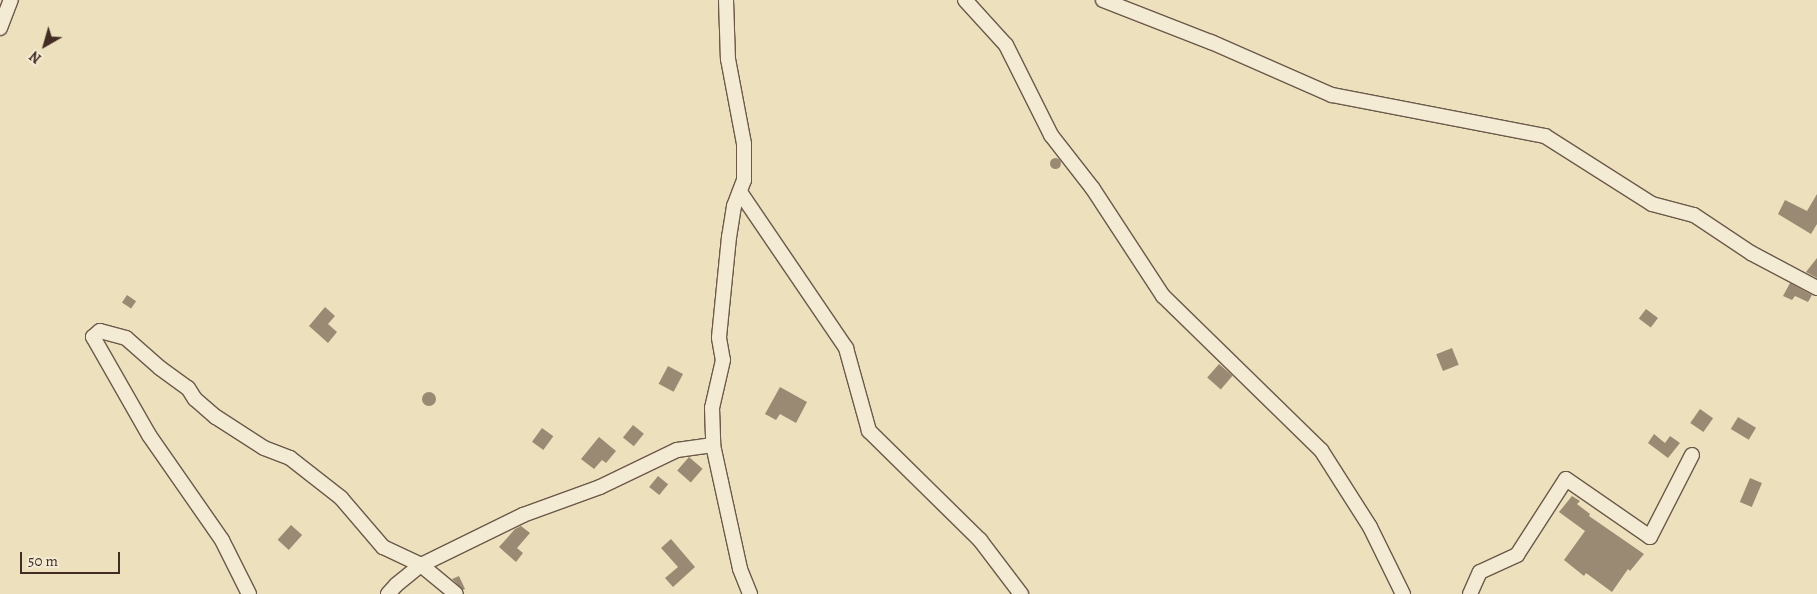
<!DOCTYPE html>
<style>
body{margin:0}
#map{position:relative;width:1817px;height:594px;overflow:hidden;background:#ece0bd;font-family:Alegreya,serif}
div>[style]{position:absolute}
.building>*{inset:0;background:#9a8a73;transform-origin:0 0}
.round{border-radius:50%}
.roads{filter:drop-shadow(1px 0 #6c594a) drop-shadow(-1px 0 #6c594a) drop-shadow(0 1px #6c594a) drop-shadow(0 -1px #6c594a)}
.street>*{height:14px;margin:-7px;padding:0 7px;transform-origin:7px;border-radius:7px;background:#f3ebd4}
span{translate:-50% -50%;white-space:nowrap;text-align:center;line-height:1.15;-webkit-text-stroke:5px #f3ebd4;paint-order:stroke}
.north{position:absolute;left:20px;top:20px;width:50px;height:50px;-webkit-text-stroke:4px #f3ebd4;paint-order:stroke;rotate:218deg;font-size:14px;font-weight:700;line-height:20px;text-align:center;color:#422c23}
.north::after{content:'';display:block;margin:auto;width:18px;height:22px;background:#422c23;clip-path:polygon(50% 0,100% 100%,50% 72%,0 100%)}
.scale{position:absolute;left:20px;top:552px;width:100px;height:22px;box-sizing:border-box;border:2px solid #422c23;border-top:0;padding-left:6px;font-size:15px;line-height:18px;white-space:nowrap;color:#422c23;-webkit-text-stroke:4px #f3ebd4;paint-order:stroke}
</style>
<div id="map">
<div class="building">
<div class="round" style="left:1049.5px;top:157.5px;width:11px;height:11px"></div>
<div style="clip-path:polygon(1817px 194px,1817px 224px,1811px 234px,1778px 214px,1785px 200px,1807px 211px)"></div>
<div style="clip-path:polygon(1817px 258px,1817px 278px,1806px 272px)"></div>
<div style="clip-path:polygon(1790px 283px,1812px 295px,1808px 302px,1795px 296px,1792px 300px,1783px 296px)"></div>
<div style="left:127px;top:295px;width:11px;height:9px;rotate:34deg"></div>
<div style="clip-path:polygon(325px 307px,335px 316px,328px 324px,337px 332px,328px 343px,309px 326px)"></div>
<div style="left:1646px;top:309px;width:15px;height:12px;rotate:37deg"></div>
<div style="left:1452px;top:348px;width:18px;height:17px;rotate:68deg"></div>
<div style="left:1219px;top:364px;width:18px;height:18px;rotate:41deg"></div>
<div style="left:668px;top:366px;width:17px;height:20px;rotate:28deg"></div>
<div style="clip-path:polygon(780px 387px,807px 402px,796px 423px,780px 414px,776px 420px,765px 414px)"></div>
<div class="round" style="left:422px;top:392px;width:14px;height:14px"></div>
<div style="left:1700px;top:409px;width:16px;height:17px;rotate:35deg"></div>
<div style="left:1738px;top:417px;width:21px;height:14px;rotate:31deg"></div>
<div style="left:633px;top:425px;width:14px;height:16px;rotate:39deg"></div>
<div style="left:542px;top:428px;width:14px;height:17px;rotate:36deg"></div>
<div style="clip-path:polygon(1654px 434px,1665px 443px,1670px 436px,1680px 443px,1668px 458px,1648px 443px)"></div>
<div style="clip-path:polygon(599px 437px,616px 451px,606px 463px,602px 460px,594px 469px,581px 459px)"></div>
<div style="left:689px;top:457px;width:18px;height:18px;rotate:41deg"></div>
<div style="left:658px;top:476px;width:13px;height:14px;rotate:39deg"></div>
<div style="left:1750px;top:478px;width:13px;height:26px;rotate:23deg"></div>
<div style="clip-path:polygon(1572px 496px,1580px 501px,1577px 504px,1590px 514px,1589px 516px,1644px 554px,1630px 571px,1628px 569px,1612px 592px,1586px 573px,1584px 576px,1564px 560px,1585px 531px,1559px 512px)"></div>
<div style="left:291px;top:525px;width:15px;height:20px;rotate:42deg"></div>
<div style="clip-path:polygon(521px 526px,530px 533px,517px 548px,523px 553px,516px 562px,499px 547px,515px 529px)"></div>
<div style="clip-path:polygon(671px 539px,695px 567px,673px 587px,665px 578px,678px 567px,661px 548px)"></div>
<div style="clip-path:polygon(459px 576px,465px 589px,463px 590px,452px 579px)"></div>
</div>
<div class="roads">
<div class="street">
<div style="left:726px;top:0;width:59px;rotate:88.1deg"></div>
<div style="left:728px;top:59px;width:86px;rotate:79.3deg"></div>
<div style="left:744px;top:144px;width:36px;rotate:90deg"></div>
<div style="left:744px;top:180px;width:28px;rotate:111deg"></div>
<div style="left:734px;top:206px;width:31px;rotate:99deg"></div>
<div style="left:729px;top:237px;width:101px;rotate:95.7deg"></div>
<div style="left:719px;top:338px;width:22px;rotate:80deg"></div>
<div style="left:723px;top:360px;width:49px;rotate:102.9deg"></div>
<div style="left:712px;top:408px;width:37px;rotate:88deg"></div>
<div style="left:713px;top:445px;width:127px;rotate:77.7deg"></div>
<div style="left:740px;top:569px;width:27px;rotate:68deg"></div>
<div style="left:965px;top:0;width:61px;rotate:47.7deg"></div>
<div style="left:1006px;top:45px;width:101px;rotate:63.4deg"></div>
<div style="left:1051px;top:135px;width:68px;rotate:52.1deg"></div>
<div style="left:1093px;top:189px;width:128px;rotate:56.8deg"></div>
<div style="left:1163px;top:296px;width:221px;rotate:44.3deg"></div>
<div style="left:1321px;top:450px;width:91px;rotate:57.5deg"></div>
<div style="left:1370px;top:527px;width:75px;rotate:63.8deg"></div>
<div style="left:1103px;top:0;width:116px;rotate:21.3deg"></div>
<div style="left:1211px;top:42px;width:132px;rotate:23.7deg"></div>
<div style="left:1332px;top:95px;width:217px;rotate:10.9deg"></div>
<div style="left:1545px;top:136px;width:127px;rotate:32.4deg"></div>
<div style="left:1652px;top:204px;width:43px;rotate:14.7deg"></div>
<div style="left:1694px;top:215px;width:69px;rotate:33.7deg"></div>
<div style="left:1751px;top:253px;width:75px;rotate:27.9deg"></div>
<div style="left:0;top:28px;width:30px;rotate:-69deg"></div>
<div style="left:740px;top:192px;width:189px;rotate:55.8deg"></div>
<div style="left:846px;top:348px;width:86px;rotate:74.5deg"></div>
<div style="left:869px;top:431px;width:156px;rotate:44.5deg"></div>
<div style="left:980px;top:540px;width:68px;rotate:52.8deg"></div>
<div style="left:249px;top:594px;width:60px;rotate:-116.6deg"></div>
<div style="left:222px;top:540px;width:128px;rotate:-124.8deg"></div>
<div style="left:149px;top:435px;width:113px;rotate:-119.7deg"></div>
<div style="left:93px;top:337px;width:9px;rotate:-41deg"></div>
<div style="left:100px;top:331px;width:27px;rotate:15deg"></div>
<div style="left:126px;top:338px;width:45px;rotate:41.4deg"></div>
<div style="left:160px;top:368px;width:34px;rotate:36deg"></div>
<div style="left:188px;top:388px;width:13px;rotate:58deg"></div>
<div style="left:195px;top:399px;width:28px;rotate:41deg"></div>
<div style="left:216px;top:417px;width:57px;rotate:32.9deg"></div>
<div style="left:264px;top:448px;width:28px;rotate:21deg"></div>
<div style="left:290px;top:458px;width:65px;rotate:38.1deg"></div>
<div style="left:341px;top:498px;width:65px;rotate:49.4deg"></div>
<div style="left:383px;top:547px;width:42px;rotate:25.3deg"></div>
<div style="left:421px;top:565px;width:45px;rotate:39.6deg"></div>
<div style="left:388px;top:594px;width:12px;rotate:-48deg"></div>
<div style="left:396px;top:585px;width:32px;rotate:-39deg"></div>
<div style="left:421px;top:565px;width:114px;rotate:-26.1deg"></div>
<div style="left:523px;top:515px;width:82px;rotate:-20deg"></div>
<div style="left:600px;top:487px;width:85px;rotate:-25.7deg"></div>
<div style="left:677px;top:450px;width:36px;rotate:-8deg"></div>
<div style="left:1470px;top:594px;width:24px;rotate:-66deg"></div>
<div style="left:1480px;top:572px;width:41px;rotate:-24.7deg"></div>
<div style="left:1517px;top:555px;width:90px;rotate:-57.2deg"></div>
<div style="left:1566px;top:479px;width:102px;rotate:34.6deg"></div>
<div style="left:1650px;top:537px;width:92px;rotate:-62.9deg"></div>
</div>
</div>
<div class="north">N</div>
<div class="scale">50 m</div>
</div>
